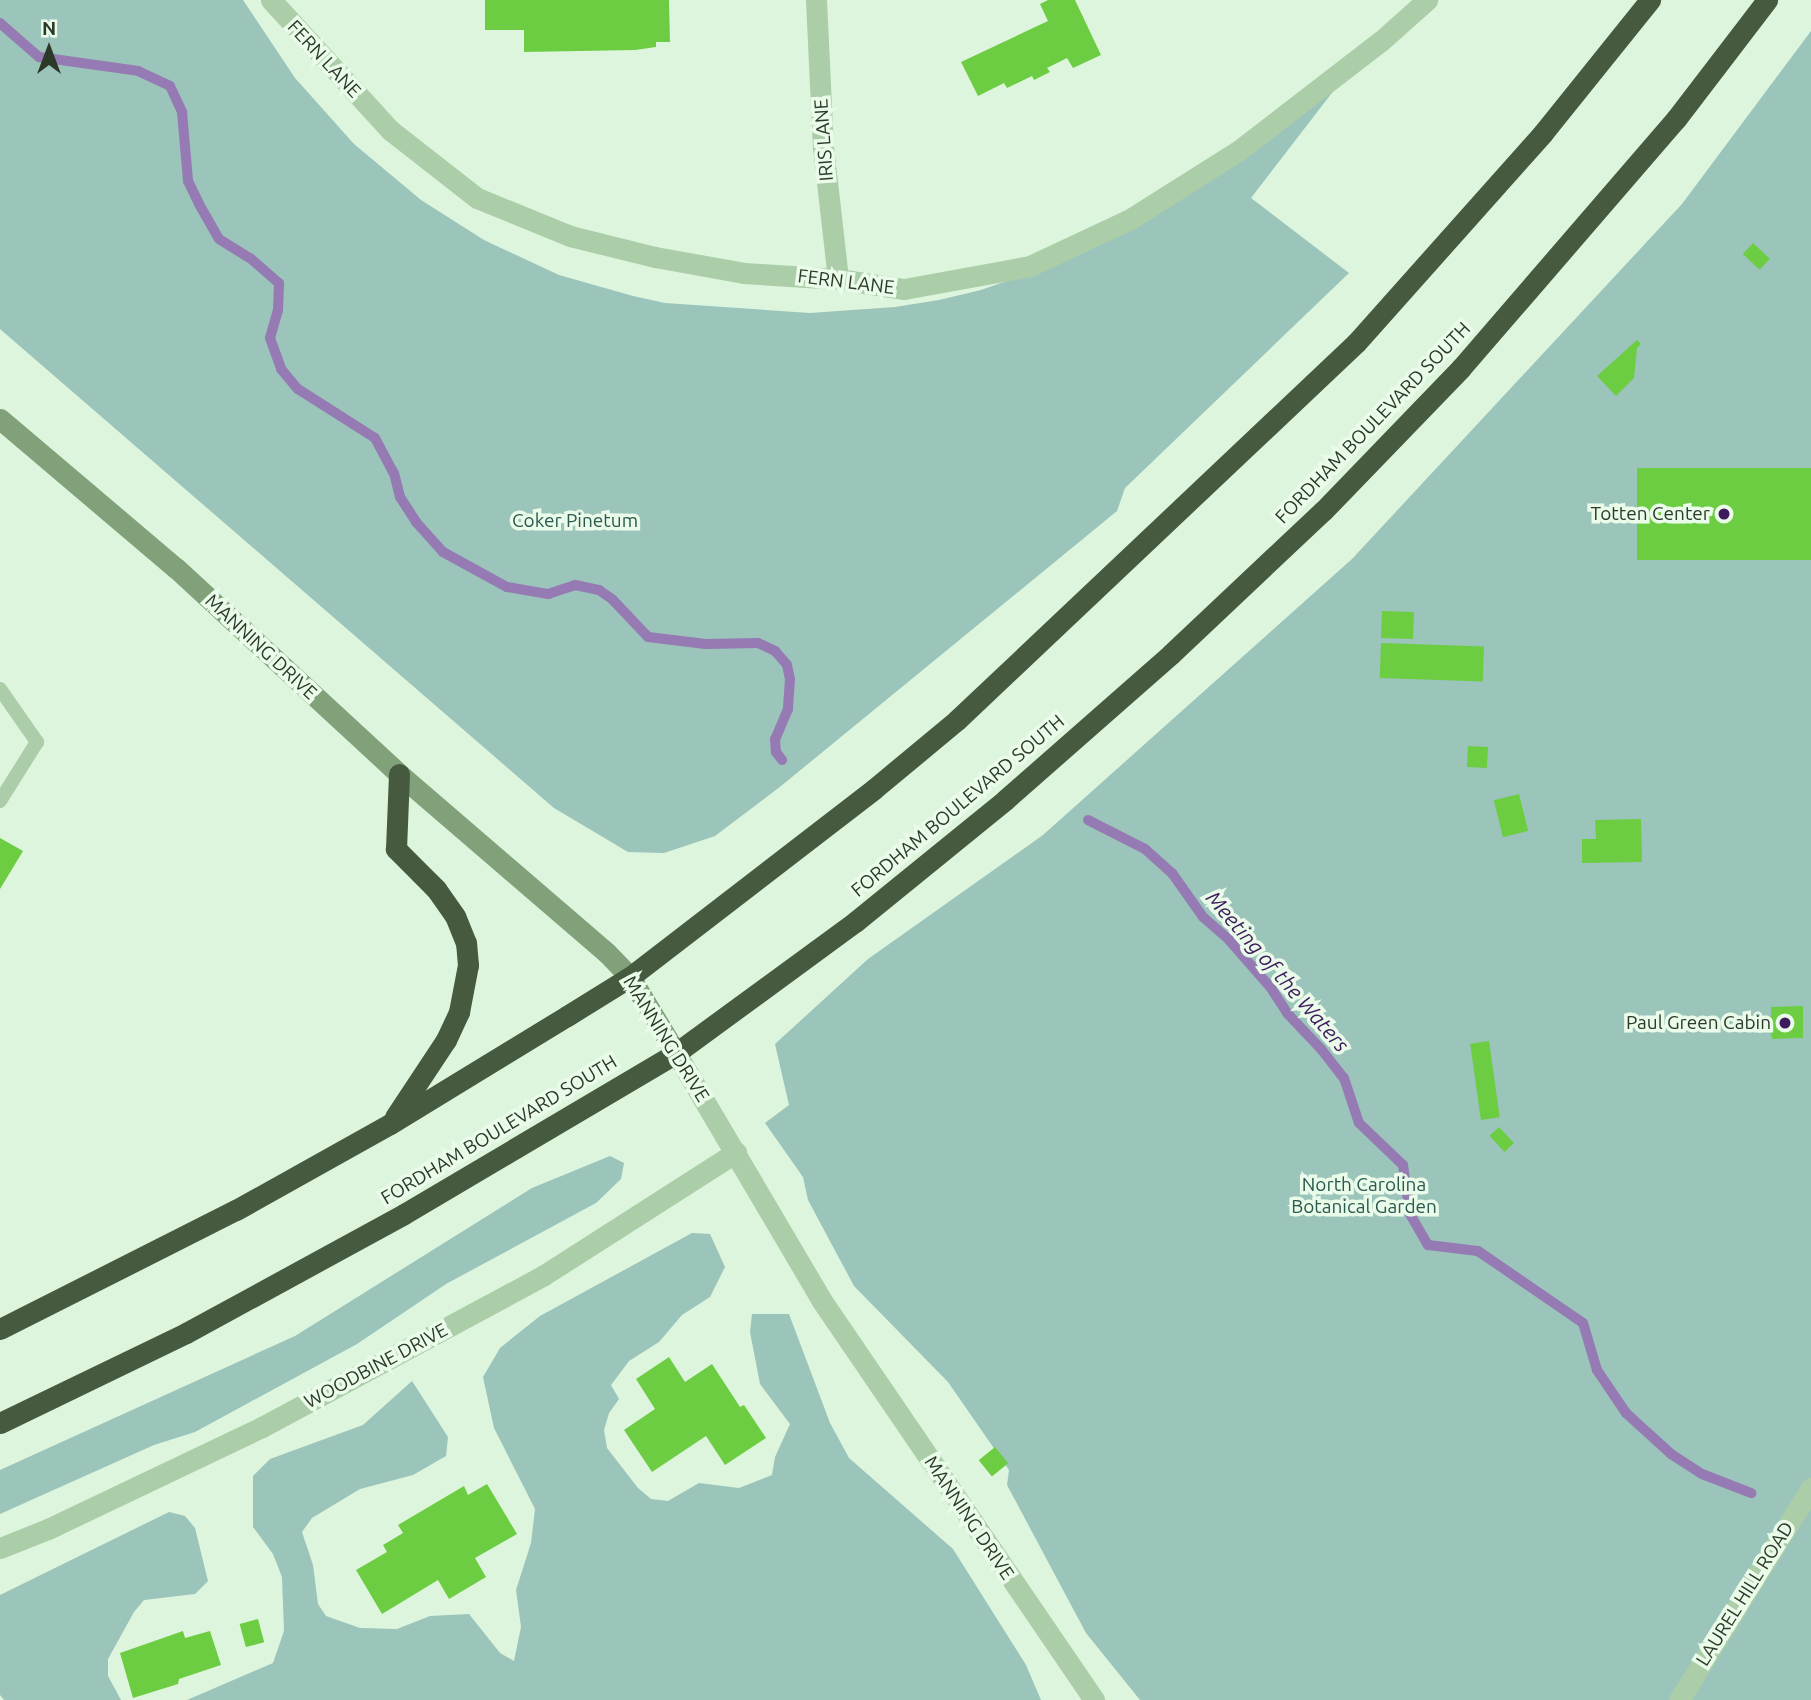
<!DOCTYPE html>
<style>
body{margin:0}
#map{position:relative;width:1811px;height:1700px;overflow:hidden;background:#ddf4dd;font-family:Ubuntu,sans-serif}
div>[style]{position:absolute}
.green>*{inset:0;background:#9bc4bb}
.stream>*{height:10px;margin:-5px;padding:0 5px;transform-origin:5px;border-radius:5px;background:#957ab3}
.building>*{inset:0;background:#6dcd42;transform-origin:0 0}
.lane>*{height:14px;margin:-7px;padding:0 7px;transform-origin:7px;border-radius:7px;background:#abcda8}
.street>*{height:21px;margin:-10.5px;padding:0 10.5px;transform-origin:10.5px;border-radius:10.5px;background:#abcda8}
.secondary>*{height:21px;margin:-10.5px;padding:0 10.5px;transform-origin:10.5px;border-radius:10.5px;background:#80a179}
.highway>*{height:21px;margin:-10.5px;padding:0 10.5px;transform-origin:10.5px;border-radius:10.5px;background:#465a3f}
.dots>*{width:19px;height:19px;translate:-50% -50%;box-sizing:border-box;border:4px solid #eafbe9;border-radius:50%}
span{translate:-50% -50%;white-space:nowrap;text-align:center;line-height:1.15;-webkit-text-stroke:7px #eafbe9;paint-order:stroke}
.street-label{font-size:19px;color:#2c3928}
.poi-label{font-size:19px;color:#2c3928}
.right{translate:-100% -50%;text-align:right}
.park-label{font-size:19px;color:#2a5950}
.water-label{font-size:21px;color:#3d1b5d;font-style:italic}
.north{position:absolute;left:14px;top:14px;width:70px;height:70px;-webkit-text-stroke:5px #eafbe9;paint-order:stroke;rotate:0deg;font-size:19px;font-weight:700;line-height:28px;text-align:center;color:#2c3928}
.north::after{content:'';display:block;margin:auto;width:24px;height:32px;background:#2c3928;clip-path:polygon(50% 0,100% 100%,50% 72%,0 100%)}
</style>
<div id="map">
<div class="green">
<div style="clip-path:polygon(0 0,243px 0,295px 78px,354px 144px,421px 200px,484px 240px,559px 275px,633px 296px,665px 303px,810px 313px,895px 307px,939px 300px,981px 290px,1024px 275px,1338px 85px,1251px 198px,1349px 273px,1125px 488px,1117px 511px,781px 786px,715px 836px,664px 853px,628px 852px,554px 808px,0 329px)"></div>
<div style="clip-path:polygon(1811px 31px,1811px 1700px,1140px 1700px,1086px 1633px,1007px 1485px,1009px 1470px,948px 1382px,854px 1286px,808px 1200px,803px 1177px,765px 1123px,789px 1105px,775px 1044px,868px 959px,1043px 835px,1352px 559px,1682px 204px)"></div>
<div style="clip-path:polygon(610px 1156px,624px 1163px,621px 1179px,596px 1203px,446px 1284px,357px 1344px,195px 1432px,154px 1445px,0 1514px,0 1470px,295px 1336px,532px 1188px)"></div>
<div style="clip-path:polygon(692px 1233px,710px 1234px,725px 1267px,710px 1297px,682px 1315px,659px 1342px,629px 1361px,611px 1385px,619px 1399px,609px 1413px,604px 1430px,607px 1448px,638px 1488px,651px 1499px,668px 1501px,699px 1483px,739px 1488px,772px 1475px,775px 1457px,790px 1424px,760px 1384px,750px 1332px,752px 1314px,789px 1314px,830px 1423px,849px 1458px,953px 1549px,1026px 1665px,1041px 1700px,187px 1700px,273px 1663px,284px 1631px,282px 1577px,273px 1554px,253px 1527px,253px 1476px,270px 1459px,363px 1425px,412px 1381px,448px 1437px,446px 1456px,413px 1475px,360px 1489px,312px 1518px,302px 1532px,313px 1565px,318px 1604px,326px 1616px,360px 1628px,397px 1629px,430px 1616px,469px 1614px,500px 1653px,514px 1661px,521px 1627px,516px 1590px,531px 1543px,535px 1509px,494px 1428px,483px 1377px,500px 1348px,540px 1316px)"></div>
<div style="clip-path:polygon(169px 1512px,185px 1516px,195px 1528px,208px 1581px,195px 1594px,144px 1600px,134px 1612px,108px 1659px,108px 1676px,121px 1700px,4px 1700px,0 1695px,0 1595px)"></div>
</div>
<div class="stream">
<div style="left:0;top:23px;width:52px;rotate:41.1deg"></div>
<div style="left:39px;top:57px;width:100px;rotate:8deg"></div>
<div style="left:138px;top:71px;width:35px;rotate:25deg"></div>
<div style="left:170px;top:86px;width:29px;rotate:65deg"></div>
<div style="left:182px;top:112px;width:69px;rotate:85deg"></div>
<div style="left:188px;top:181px;width:25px;rotate:64deg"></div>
<div style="left:199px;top:204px;width:40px;rotate:60.3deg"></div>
<div style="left:219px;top:239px;width:36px;rotate:32deg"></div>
<div style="left:250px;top:258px;width:38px;rotate:41deg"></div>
<div style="left:279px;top:283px;width:27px;rotate:92deg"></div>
<div style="left:278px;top:310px;width:29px;rotate:106deg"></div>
<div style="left:270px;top:338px;width:33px;rotate:70deg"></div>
<div style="left:281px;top:369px;width:26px;rotate:50deg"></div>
<div style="left:298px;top:389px;width:91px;rotate:32.5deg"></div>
<div style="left:375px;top:438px;width:40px;rotate:62deg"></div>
<div style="left:394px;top:473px;width:25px;rotate:76deg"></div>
<div style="left:400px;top:497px;width:30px;rotate:57deg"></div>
<div style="left:416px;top:522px;width:40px;rotate:48deg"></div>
<div style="left:443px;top:552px;width:73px;rotate:28.7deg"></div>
<div style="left:507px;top:587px;width:42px;rotate:9.7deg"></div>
<div style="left:548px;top:594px;width:28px;rotate:-18deg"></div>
<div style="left:575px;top:585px;width:25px;rotate:12deg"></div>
<div style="left:599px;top:590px;width:16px;rotate:35deg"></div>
<div style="left:612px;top:599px;width:52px;rotate:46.5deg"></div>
<div style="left:648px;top:637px;width:58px;rotate:6.9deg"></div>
<div style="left:706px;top:644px;width:52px;rotate:-1.1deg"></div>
<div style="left:758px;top:643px;width:19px;rotate:25deg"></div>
<div style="left:775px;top:651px;width:18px;rotate:49deg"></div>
<div style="left:787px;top:665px;width:14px;rotate:78deg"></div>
<div style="left:790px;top:679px;width:30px;rotate:94deg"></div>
<div style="left:788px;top:709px;width:33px;rotate:113deg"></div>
<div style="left:775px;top:739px;width:13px;rotate:86deg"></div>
<div style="left:776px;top:752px;width:10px;rotate:53deg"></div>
<div style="left:1088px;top:820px;width:64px;rotate:27deg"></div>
<div style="left:1145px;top:849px;width:36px;rotate:42deg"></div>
<div style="left:1172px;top:873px;width:54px;rotate:54.8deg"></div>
<div style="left:1203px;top:917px;width:35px;rotate:41deg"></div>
<div style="left:1229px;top:940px;width:64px;rotate:48.8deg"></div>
<div style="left:1271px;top:988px;width:30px;rotate:57deg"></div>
<div style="left:1287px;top:1013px;width:50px;rotate:46.6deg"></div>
<div style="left:1321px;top:1049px;width:37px;rotate:52deg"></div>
<div style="left:1344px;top:1078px;width:47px;rotate:71.6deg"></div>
<div style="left:1359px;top:1123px;width:61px;rotate:43.7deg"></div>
<div style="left:1403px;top:1165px;width:49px;rotate:81.9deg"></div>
<div style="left:1410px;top:1214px;width:36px;rotate:60deg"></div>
<div style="left:1428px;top:1245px;width:50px;rotate:6.8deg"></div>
<div style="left:1478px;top:1251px;width:127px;rotate:34.4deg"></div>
<div style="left:1583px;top:1323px;width:49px;rotate:73.4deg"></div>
<div style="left:1597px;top:1370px;width:52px;rotate:56deg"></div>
<div style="left:1626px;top:1413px;width:61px;rotate:42.3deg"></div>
<div style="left:1671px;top:1454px;width:37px;rotate:33deg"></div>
<div style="left:1702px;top:1474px;width:53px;rotate:21.2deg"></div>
</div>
<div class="building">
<div style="clip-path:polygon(485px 0,669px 0,670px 42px,656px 42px,656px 47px,635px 50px,524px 52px,524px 30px,485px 30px)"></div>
<div style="clip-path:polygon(1048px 0,1075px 0,1101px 55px,1073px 68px,1067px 58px,1047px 68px,1050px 72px,1034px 80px,1032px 76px,1007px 88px,1004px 83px,978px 96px,961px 62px,1048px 21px,1040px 4px)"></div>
<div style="left:1753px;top:243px;width:23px;height:15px;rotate:43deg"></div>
<div style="clip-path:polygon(1637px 340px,1641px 344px,1637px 348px,1634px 378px,1616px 396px,1597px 376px)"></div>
<div style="left:1811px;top:468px;width:92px;height:174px;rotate:90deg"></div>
<div style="left:1382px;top:611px;width:32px;height:27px;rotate:2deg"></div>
<div style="left:1381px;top:643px;width:103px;height:35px;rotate:2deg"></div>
<div style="left:1468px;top:746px;width:20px;height:21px;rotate:3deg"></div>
<div style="left:1519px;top:794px;width:38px;height:26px;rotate:76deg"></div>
<div style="clip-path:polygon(1641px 819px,1642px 862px,1582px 863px,1582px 839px,1596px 839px,1595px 820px)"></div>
<div style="clip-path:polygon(0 838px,23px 851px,0 889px)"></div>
<div style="clip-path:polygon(1803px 1006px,1803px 1038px,1772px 1039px,1767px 1016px,1771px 1016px,1771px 1007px)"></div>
<div style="left:1489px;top:1041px;width:77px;height:19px;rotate:82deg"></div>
<div style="left:1499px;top:1127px;width:22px;height:13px;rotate:47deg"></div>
<div style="clip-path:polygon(669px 1357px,685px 1382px,712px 1364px,740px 1407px,744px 1405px,766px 1438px,725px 1465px,706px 1436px,652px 1472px,624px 1430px,655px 1409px,636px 1379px)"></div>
<div style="left:995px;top:1447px;width:21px;height:21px;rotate:51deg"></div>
<div style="clip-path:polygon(487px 1484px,517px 1534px,475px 1558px,486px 1577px,449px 1599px,438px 1580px,382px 1614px,356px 1570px,387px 1552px,383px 1545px,403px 1533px,398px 1525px,464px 1486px,468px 1495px)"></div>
<div style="left:258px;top:1619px;width:24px;height:19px;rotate:75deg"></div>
<div style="clip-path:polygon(183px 1631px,185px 1638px,210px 1631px,221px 1665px,179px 1679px,178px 1684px,133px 1698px,120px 1653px)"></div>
</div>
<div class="lane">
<div style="left:0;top:689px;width:65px;rotate:55.1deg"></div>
<div style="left:37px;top:742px;width:70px;rotate:122.1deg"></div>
</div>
<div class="street">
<div style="left:271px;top:0;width:176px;rotate:47.5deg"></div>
<div style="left:390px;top:130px;width:110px;rotate:38deg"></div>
<div style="left:477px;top:198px;width:100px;rotate:22.2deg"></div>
<div style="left:570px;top:236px;width:88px;rotate:13.9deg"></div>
<div style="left:655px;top:257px;width:90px;rotate:10.2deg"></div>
<div style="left:744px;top:273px;width:94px;rotate:3.7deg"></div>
<div style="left:838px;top:279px;width:67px;rotate:8.6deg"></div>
<div style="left:904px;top:289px;width:128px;rotate:-10.3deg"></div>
<div style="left:1030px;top:266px;width:113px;rotate:-25.2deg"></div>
<div style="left:1132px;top:218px;width:125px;rotate:-32.3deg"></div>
<div style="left:1238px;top:151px;width:180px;rotate:-37.6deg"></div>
<div style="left:1381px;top:41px;width:62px;rotate:-41.7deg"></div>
<div style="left:816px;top:0;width:147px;rotate:87.3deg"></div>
<div style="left:823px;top:147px;width:133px;rotate:83.5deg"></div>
<div style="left:676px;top:1053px;width:288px;rotate:59.5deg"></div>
<div style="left:822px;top:1301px;width:483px;rotate:55.7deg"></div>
<div style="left:0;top:1548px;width:52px;rotate:-21.6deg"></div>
<div style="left:48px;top:1529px;width:237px;rotate:-25.5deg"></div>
<div style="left:262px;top:1427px;width:320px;rotate:-28.3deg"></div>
<div style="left:544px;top:1275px;width:228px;rotate:-32.6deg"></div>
<div style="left:1679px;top:1700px;width:250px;rotate:-58.1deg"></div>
</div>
<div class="secondary">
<div style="left:0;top:419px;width:231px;rotate:40.3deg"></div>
<div style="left:176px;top:568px;width:304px;rotate:42.7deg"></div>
<div style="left:399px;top:774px;width:274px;rotate:40.7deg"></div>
<div style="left:607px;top:953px;width:33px;rotate:46deg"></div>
<div style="left:630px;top:977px;width:89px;rotate:58.8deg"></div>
</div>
<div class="highway">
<div style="left:395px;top:1117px;width:92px;rotate:-56.5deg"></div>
<div style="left:446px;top:1040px;width:31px;rotate:-65deg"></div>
<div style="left:459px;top:1012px;width:48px;rotate:-79.2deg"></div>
<div style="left:468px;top:965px;width:22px;rotate:-95deg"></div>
<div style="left:466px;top:943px;width:29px;rotate:-112deg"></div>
<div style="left:455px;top:916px;width:33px;rotate:-125deg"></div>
<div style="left:436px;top:889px;width:57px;rotate:-135deg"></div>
<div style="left:396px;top:849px;width:75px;rotate:-87.7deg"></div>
<div style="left:0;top:1329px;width:264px;rotate:-26.8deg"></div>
<div style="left:236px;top:1210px;width:176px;rotate:-29.2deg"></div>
<div style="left:390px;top:1124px;width:207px;rotate:-31.4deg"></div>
<div style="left:567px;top:1016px;width:74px;rotate:-31.8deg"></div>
<div style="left:630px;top:977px;width:308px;rotate:-37.6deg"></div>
<div style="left:874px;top:789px;width:108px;rotate:-39.7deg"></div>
<div style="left:957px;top:720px;width:549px;rotate:-43.38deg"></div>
<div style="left:1356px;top:343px;width:281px;rotate:-48.3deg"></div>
<div style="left:1543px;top:133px;width:171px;rotate:-51.2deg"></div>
<div style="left:0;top:1423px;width:207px;rotate:-25.8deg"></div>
<div style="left:186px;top:1333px;width:248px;rotate:-28.6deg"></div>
<div style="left:404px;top:1214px;width:316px;rotate:-30.6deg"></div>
<div style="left:676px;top:1053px;width:222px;rotate:-36.2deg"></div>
<div style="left:855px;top:922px;width:193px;rotate:-39.1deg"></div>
<div style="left:1005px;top:800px;width:221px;rotate:-41.3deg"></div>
<div style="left:1171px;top:654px;width:209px;rotate:-43.3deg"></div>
<div style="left:1323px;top:511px;width:199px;rotate:-46deg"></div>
<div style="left:1461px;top:368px;width:329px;rotate:-49.2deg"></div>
<div style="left:1676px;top:119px;width:150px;rotate:-52.6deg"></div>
</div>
<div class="dots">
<div style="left:1724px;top:514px;background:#3d1b5d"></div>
<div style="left:1785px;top:1023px;background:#3d1b5d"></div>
</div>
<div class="street-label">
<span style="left:324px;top:59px;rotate:47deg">FERN LANE</span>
<span style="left:824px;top:140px;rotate:-94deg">IRIS LANE</span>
<span style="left:846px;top:282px;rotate:7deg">FERN LANE</span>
<span style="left:1373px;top:423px;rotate:-46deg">FORDHAM BOULEVARD SOUTH</span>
<span style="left:261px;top:647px;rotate:43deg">MANNING DRIVE</span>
<span style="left:958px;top:806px;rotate:-40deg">FORDHAM BOULEVARD SOUTH</span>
<span style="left:666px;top:1039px;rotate:58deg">MANNING DRIVE</span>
<span style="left:499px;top:1130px;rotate:-31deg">FORDHAM BOULEVARD SOUTH</span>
<span style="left:376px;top:1366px;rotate:-28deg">WOODBINE DRIVE</span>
<span style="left:969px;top:1518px;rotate:56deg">MANNING DRIVE</span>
<span style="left:1745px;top:1594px;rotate:-58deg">LAUREL HILL ROAD</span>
</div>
<div class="poi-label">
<span class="right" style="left:1710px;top:514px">Totten Center</span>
<span class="right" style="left:1771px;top:1023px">Paul Green Cabin</span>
</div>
<div class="park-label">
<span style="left:575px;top:521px">Coker Pinetum</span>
<span style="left:1364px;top:1196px">North Carolina<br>Botanical Garden</span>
</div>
<div class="water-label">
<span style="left:1278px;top:971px;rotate:49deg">Meeting of the Waters</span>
</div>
<div class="north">N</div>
</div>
